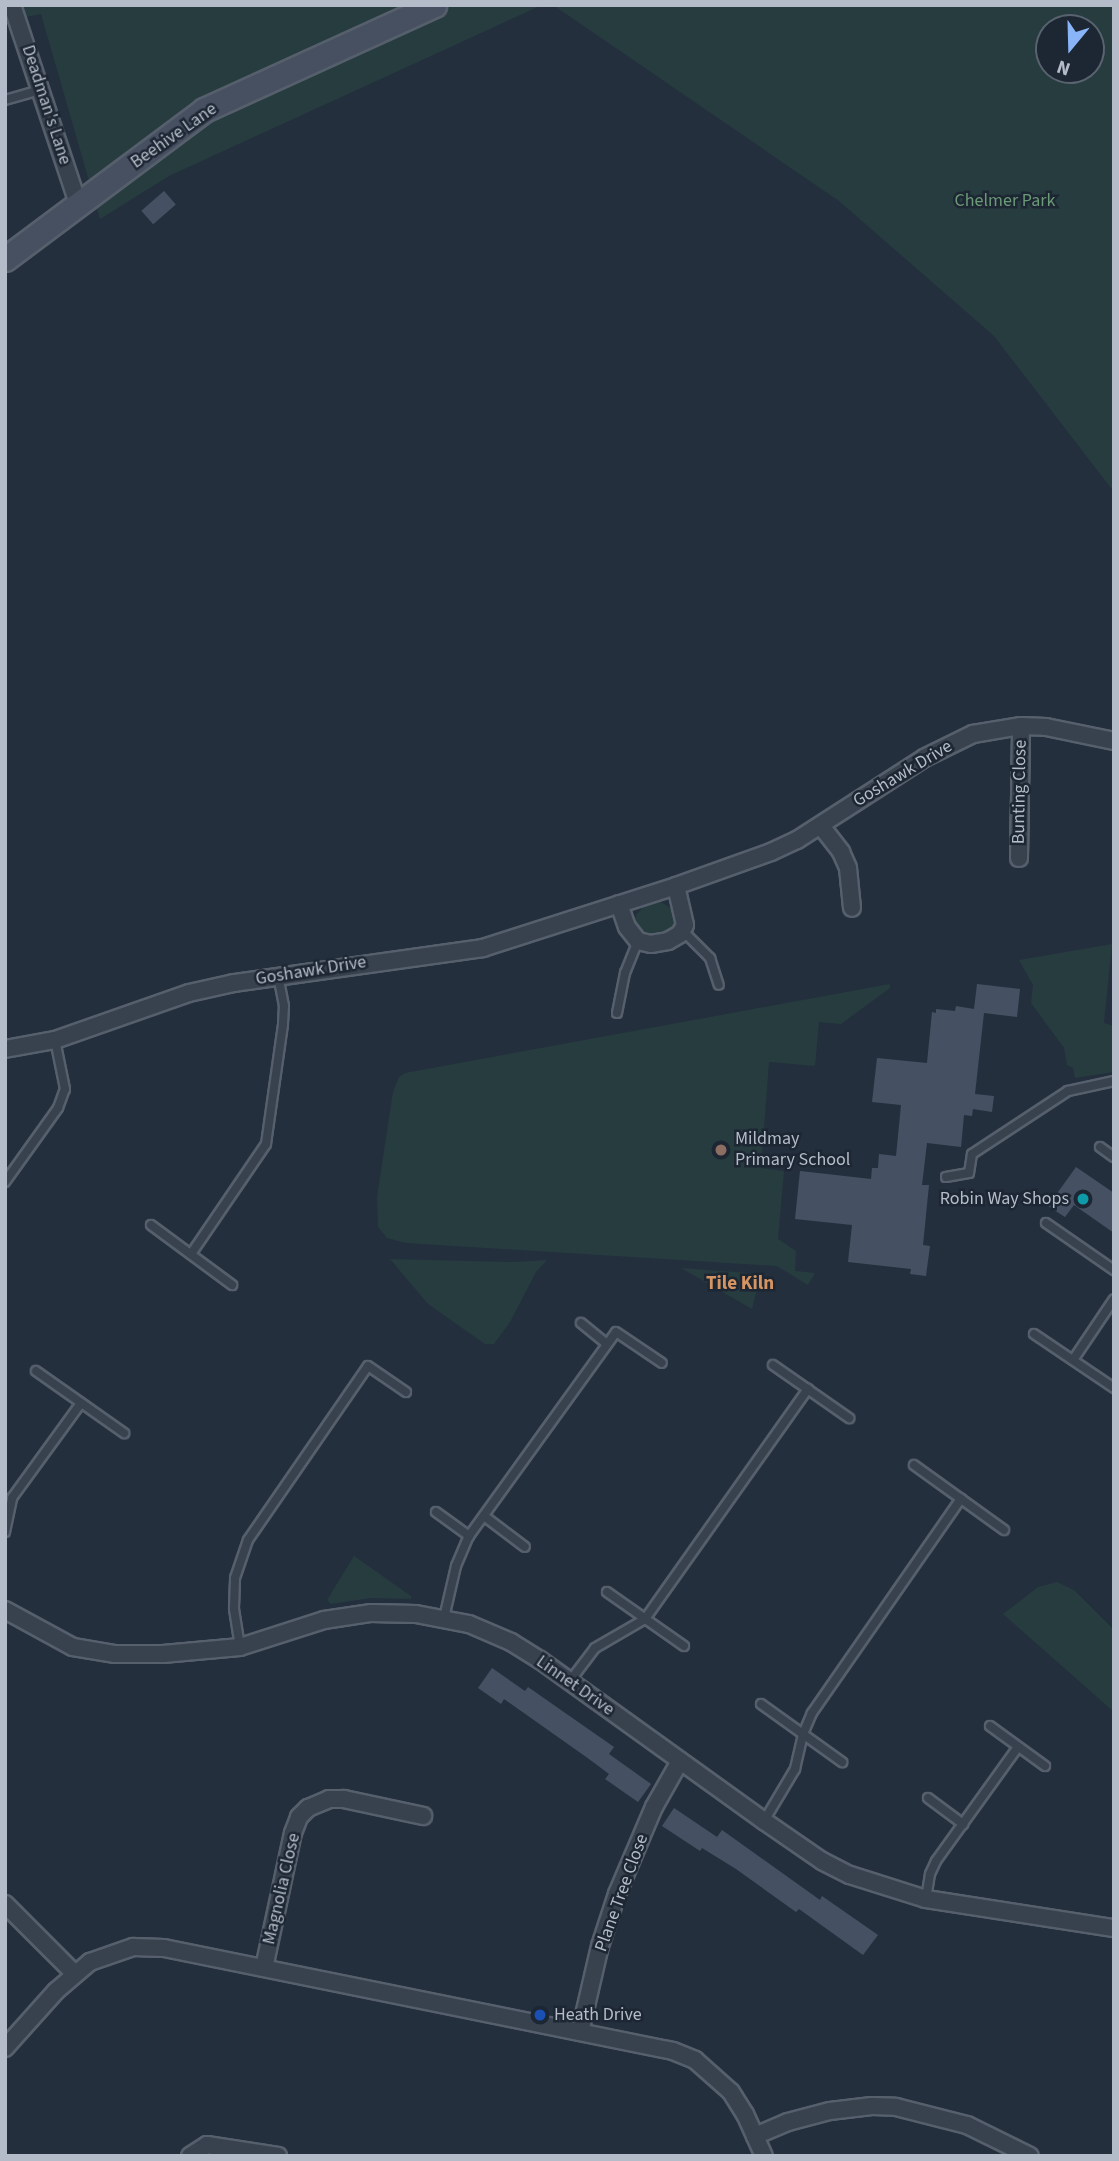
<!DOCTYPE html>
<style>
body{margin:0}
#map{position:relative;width:1119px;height:2161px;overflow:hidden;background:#242f3e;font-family:"Source Sans 3",sans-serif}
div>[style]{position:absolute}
.green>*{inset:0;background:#263c3f}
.building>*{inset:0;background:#455162;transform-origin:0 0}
.roads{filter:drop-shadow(2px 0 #565f6c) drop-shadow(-2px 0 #565f6c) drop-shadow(0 2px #565f6c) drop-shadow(0 -2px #565f6c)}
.lane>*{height:8px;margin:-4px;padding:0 4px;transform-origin:4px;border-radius:4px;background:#38414e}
.street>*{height:16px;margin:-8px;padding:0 8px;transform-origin:8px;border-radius:8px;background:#38414e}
.secondary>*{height:23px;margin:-11.5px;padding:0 11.5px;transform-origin:11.5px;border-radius:11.5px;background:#465061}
.dots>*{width:19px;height:19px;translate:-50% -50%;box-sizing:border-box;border:4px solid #1d2633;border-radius:50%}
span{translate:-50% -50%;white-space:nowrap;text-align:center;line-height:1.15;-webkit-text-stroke:5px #1d2633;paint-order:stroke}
.street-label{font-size:18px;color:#b4bcc9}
.park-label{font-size:18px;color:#6b9a76}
.poi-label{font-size:18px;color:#b4bcc9}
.left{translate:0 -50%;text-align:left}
.right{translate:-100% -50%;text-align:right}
.neighbourhood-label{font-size:19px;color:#d59563;font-weight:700}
.frame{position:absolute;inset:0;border:7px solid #b4bcc9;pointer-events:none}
.north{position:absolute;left:1035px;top:14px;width:70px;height:70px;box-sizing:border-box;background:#1d2633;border:2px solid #59626f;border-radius:50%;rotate:199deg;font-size:19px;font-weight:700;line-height:28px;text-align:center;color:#b4bcc9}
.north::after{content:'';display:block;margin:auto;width:24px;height:32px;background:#8ab4f8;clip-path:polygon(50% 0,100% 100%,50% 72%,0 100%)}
</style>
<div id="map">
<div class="green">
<div style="clip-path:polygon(5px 5px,542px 5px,169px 176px,100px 219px,41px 14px,5px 21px)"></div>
<div style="clip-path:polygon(evenodd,553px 5px,1114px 5px,1114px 492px,994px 336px,839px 201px,553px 5px,1049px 28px,1091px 28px,1091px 70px,1049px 70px,1049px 28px)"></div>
<div style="clip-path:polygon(661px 902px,674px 910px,678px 922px,676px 928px,670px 934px,643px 934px,635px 922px,636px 915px,646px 904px)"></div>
<div style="clip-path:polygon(1112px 944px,1104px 1023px,1114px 1026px,1114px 1072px,1075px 1078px,1073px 1068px,1067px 1065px,1064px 1048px,1031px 1003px,1033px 985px,1019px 960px)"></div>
<div style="clip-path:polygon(890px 984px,890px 988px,841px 1024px,819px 1022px,815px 1066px,769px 1062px,761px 1168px,784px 1171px,778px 1239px,796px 1251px,795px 1271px,815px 1273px,808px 1285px,777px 1266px,406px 1243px,387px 1238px,378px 1227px,377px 1197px,393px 1092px,399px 1077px,405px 1073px)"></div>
<div style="clip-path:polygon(390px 1259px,515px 1262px,547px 1260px,536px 1272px,510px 1322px,494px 1344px,485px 1344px,428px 1304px)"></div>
<div style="clip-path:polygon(681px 1268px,761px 1274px,752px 1309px)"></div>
<div style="clip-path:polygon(354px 1556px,411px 1596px,411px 1599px,371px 1598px,331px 1604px,327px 1600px)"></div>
<div style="clip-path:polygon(1057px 1582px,1074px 1590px,1114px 1630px,1114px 1712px,1003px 1614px,1038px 1587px)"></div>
</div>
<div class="building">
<div style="left:164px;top:191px;width:18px;height:30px;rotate:49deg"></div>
<div style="clip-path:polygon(977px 984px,1020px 989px,1017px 1017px,984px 1013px,975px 1094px,994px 1096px,992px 1112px,973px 1109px,972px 1116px,964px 1115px,961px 1147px,927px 1143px,922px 1185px,929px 1185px,923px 1245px,930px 1246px,926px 1276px,910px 1274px,911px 1269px,848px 1262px,852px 1225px,795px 1219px,800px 1171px,871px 1179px,872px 1168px,878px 1168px,879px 1154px,896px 1156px,901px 1105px,872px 1102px,877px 1058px,927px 1063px,932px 1012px,936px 1013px,936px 1009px,955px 1011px,956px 1006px,974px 1009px)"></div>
<div style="clip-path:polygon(1076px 1167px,1114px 1193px,1114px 1233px,1074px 1205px,1065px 1217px,1048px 1206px)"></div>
<div style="clip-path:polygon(492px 1668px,525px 1691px,528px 1687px,614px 1747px,609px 1754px,651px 1784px,638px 1802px,605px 1779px,609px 1774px,589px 1759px,504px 1699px,501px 1704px,478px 1688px)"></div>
<div style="clip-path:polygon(674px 1808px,717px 1837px,722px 1830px,820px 1900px,822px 1896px,878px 1935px,863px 1955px,799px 1909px,796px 1912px,736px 1869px,702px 1848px,700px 1851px,662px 1826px)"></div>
</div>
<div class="roads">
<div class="lane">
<div style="left:5px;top:100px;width:37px;rotate:-16deg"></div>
<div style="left:682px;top:930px;width:40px;rotate:45deg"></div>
<div style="left:710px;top:958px;width:28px;rotate:72deg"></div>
<div style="left:617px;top:1013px;width:41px;rotate:-78.7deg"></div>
<div style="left:625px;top:973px;width:35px;rotate:-68deg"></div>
<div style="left:1100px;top:1147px;width:17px;rotate:36deg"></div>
<div style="left:946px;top:1177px;width:23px;rotate:-10deg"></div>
<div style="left:969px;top:1173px;width:19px;rotate:-81deg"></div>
<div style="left:972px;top:1154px;width:115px;rotate:-33.3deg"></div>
<div style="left:1068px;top:1091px;width:47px;rotate:-12.3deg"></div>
<div style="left:5px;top:1182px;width:91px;rotate:-54.4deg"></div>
<div style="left:58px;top:1108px;width:20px;rotate:-70deg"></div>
<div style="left:65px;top:1089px;width:50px;rotate:-101.5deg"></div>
<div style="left:1046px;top:1223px;width:83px;rotate:34.7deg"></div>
<div style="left:151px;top:1225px;width:101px;rotate:36.5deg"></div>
<div style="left:191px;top:1254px;width:133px;rotate:-55.7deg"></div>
<div style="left:266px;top:1144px;width:121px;rotate:-81.9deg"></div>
<div style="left:283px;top:1024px;width:18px;rotate:-87deg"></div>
<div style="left:284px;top:1006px;width:31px;rotate:-101deg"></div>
<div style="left:581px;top:1323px;width:33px;rotate:39deg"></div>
<div style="left:1034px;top:1334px;width:97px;rotate:34deg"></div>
<div style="left:1073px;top:1360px;width:73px;rotate:-56.1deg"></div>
<div style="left:773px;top:1365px;width:93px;rotate:34.9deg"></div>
<div style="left:36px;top:1371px;width:108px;rotate:35.2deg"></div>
<div style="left:914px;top:1465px;width:111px;rotate:35.8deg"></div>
<div style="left:436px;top:1512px;width:41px;rotate:36deg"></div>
<div style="left:484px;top:1516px;width:51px;rotate:37.1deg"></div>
<div style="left:5px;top:1532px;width:35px;rotate:-78deg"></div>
<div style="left:12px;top:1498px;width:117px;rotate:-54deg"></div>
<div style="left:607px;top:1592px;width:94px;rotate:35deg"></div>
<div style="left:444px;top:1618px;width:53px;rotate:-77deg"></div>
<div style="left:456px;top:1566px;width:33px;rotate:-67deg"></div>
<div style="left:469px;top:1536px;width:251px;rotate:-54.2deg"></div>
<div style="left:616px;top:1332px;width:55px;rotate:34deg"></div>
<div style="left:240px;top:1647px;width:39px;rotate:-99deg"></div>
<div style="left:234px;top:1608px;width:30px;rotate:-88deg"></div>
<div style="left:235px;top:1578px;width:40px;rotate:-71.1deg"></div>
<div style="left:248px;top:1540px;width:211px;rotate:-55.4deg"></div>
<div style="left:368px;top:1366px;width:46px;rotate:34.4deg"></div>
<div style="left:570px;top:1681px;width:41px;rotate:-52.9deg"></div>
<div style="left:595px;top:1648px;width:58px;rotate:-30.1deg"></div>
<div style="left:645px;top:1619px;width:282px;rotate:-54.7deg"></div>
<div style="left:761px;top:1704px;width:100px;rotate:35.6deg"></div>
<div style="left:990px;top:1726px;width:68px;rotate:36deg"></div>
<div style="left:928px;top:1798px;width:44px;rotate:36.6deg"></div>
<div style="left:764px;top:1821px;width:61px;rotate:-59.2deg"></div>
<div style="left:795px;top:1769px;width:36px;rotate:-77deg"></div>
<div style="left:803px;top:1734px;width:23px;rotate:-67deg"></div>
<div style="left:812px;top:1713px;width:261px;rotate:-55.2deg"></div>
<div style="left:926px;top:1899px;width:25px;rotate:-81deg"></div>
<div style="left:930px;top:1874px;width:14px;rotate:-65deg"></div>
<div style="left:936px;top:1861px;width:140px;rotate:-54.3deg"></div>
</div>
<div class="street">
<div style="left:12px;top:5px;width:212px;rotate:71.6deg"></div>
<div style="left:821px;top:826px;width:33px;rotate:52deg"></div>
<div style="left:841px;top:852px;width:17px;rotate:66deg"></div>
<div style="left:848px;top:868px;width:40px;rotate:84.3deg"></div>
<div style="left:1019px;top:858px;width:132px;rotate:-89.1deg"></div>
<div style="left:619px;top:904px;width:24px;rotate:71deg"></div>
<div style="left:627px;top:927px;width:18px;rotate:52deg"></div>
<div style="left:638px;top:941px;width:13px;rotate:13deg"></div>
<div style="left:651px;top:944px;width:17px;rotate:-10deg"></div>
<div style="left:668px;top:941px;width:14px;rotate:-30deg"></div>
<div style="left:680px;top:934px;width:10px;rotate:-61deg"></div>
<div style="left:685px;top:925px;width:40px;rotate:-103deg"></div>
<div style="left:5px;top:1049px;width:51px;rotate:-10.2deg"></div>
<div style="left:55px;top:1040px;width:142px;rotate:-19.3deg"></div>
<div style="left:189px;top:993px;width:46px;rotate:-12.5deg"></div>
<div style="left:234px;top:983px;width:251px;rotate:-8deg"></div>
<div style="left:483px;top:948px;width:203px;rotate:-17.8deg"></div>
<div style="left:676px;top:886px;width:101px;rotate:-19.7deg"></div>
<div style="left:771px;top:852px;width:29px;rotate:-25deg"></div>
<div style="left:797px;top:840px;width:151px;rotate:-32.8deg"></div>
<div style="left:924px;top:758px;width:55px;rotate:-26.1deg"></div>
<div style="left:973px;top:734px;width:49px;rotate:-9.5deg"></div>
<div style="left:1021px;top:726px;width:25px;rotate:2deg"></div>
<div style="left:1046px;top:727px;width:69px;rotate:11.6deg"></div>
<div style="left:5px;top:1610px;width:77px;rotate:28.6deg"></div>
<div style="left:73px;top:1647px;width:43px;rotate:9.5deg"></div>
<div style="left:115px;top:1654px;width:48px"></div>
<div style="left:163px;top:1654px;width:77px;rotate:-5.2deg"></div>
<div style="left:240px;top:1647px;width:88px;rotate:-17.8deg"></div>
<div style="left:324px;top:1620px;width:48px;rotate:-8.5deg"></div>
<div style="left:371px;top:1613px;width:45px;rotate:1.3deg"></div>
<div style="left:416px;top:1614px;width:54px;rotate:10.7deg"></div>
<div style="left:469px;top:1624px;width:46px;rotate:23.2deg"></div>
<div style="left:511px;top:1642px;width:34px;rotate:32deg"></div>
<div style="left:540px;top:1660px;width:276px;rotate:35.7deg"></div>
<div style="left:764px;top:1821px;width:70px;rotate:34.6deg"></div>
<div style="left:822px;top:1861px;width:31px;rotate:27deg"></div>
<div style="left:850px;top:1875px;width:80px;rotate:17.5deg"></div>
<div style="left:926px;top:1899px;width:190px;rotate:8.8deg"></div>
<div style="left:5px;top:1904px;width:98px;rotate:45deg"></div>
<div style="left:264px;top:1968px;width:138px;rotate:-77.9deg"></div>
<div style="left:293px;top:1833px;width:17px;rotate:-69deg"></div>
<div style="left:299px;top:1817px;width:13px;rotate:-45deg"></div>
<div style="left:308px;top:1808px;width:23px;rotate:-23deg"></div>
<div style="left:329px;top:1799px;width:15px"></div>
<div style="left:344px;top:1799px;width:81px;rotate:12.1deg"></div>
<div style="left:580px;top:2032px;width:88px;rotate:-76.9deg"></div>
<div style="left:600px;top:1946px;width:55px;rotate:-71.9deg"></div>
<div style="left:617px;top:1894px;width:95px;rotate:-67deg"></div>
<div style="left:654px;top:1807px;width:53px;rotate:-60.5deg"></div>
<div style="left:5px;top:2048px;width:76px;rotate:-48.2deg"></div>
<div style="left:56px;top:1991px;width:45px;rotate:-40.5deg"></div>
<div style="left:90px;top:1962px;width:46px;rotate:-19.2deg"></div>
<div style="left:133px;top:1947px;width:31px;rotate:2deg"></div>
<div style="left:164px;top:1948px;width:519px;rotate:11.44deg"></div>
<div style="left:673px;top:2051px;width:24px;rotate:22deg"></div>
<div style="left:695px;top:2060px;width:48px;rotate:41.6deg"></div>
<div style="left:731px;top:2092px;width:26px;rotate:58deg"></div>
<div style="left:745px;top:2114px;width:46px;rotate:65.7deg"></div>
<div style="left:755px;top:2136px;width:36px;rotate:-23deg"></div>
<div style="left:788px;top:2122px;width:43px;rotate:-14.7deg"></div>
<div style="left:830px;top:2111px;width:42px;rotate:-6.8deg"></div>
<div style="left:872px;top:2106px;width:24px;rotate:2deg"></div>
<div style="left:896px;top:2107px;width:73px;rotate:14.2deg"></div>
<div style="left:967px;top:2125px;width:70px;rotate:26.2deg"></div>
<div style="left:190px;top:2156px;width:20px;rotate:-33deg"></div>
<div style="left:207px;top:2145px;width:72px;rotate:8.8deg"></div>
</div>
<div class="secondary">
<div style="left:5px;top:259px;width:249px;rotate:-36.8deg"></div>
<div style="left:204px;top:110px;width:253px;rotate:-24.5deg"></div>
</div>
</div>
<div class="dots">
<div style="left:721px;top:1150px;background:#8d6e63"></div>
<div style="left:1083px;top:1199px;background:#0f9aa8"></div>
<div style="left:540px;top:2015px;background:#1a4fb4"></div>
</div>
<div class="street-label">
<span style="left:46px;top:105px;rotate:72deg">Deadman's Lane</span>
<span style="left:174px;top:136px;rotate:-35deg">Beehive Lane</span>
<span style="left:903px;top:774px;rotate:-31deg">Goshawk Drive</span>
<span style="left:1020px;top:792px;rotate:-89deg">Bunting Close</span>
<span style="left:311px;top:971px;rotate:-9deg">Goshawk Drive</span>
<span style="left:575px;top:1686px;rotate:35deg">Linnet Drive</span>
<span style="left:282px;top:1889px;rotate:-77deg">Magnolia Close</span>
<span style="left:622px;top:1893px;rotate:-70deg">Plane Tree Close</span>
</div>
<div class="park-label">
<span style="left:1005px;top:201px">Chelmer Park</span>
</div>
<div class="poi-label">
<span class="left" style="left:735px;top:1150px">Mildmay<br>Primary School</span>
<span class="right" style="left:1069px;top:1199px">Robin Way Shops</span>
<span class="left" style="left:554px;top:2015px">Heath Drive</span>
</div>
<div class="neighbourhood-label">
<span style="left:740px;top:1284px">Tile Kiln</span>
</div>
<div class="frame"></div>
<div class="north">N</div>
</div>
